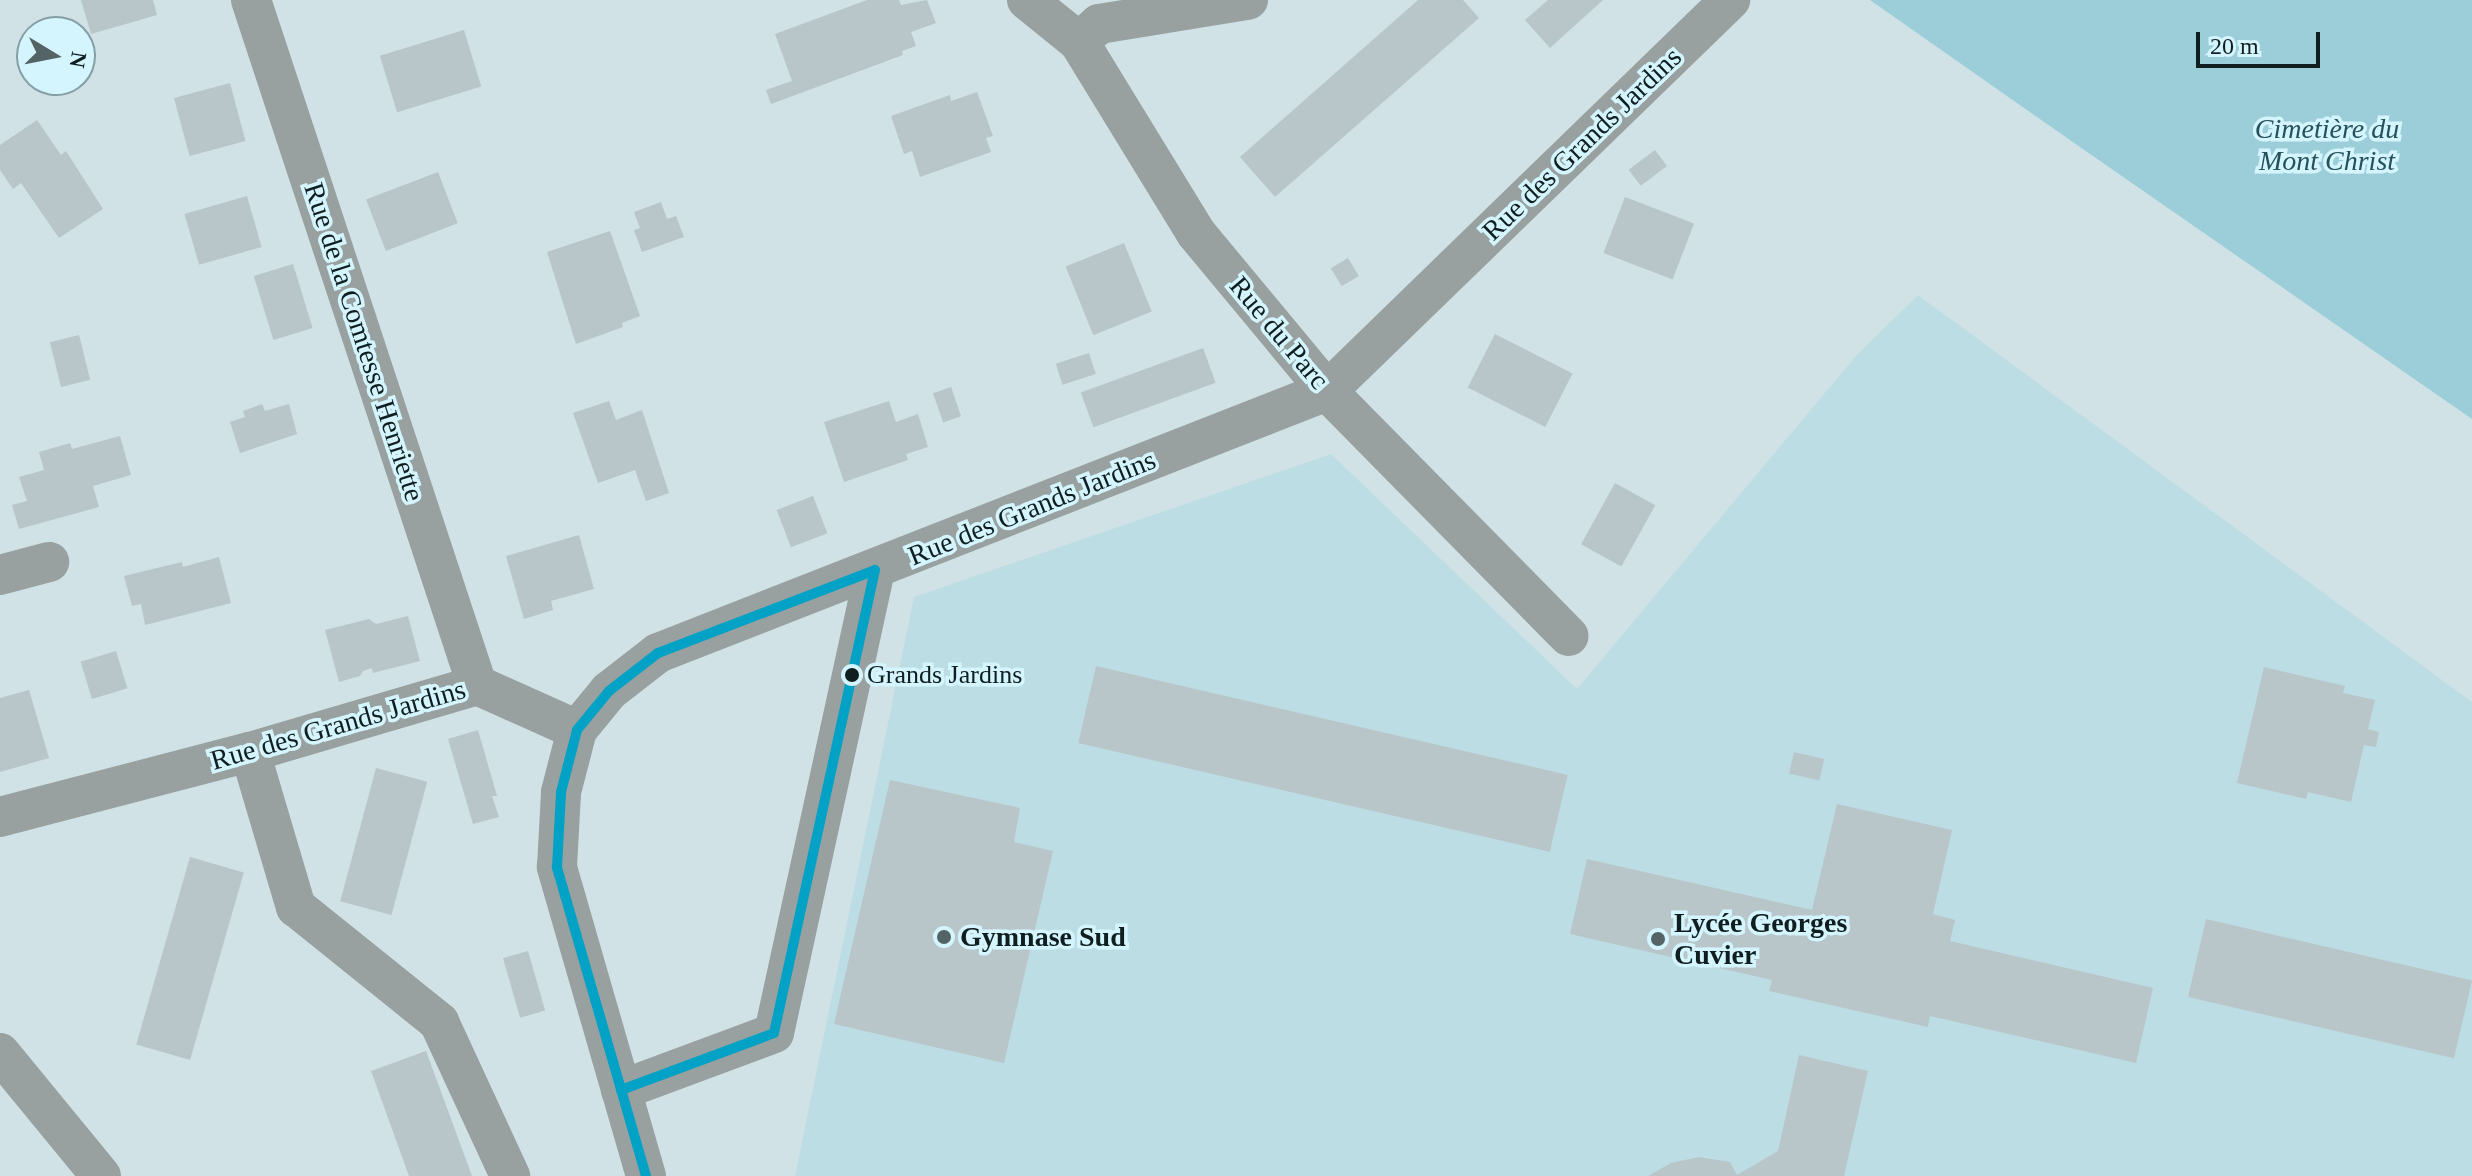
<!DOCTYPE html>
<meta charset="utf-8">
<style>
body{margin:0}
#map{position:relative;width:2472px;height:1176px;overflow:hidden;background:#d0e2e6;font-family:Georgia,serif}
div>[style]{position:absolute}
.built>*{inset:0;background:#bddde4}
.green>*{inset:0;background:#9bced9}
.building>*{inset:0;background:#b8c5c9;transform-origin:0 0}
.minor>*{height:40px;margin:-20px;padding:0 20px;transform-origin:20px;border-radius:20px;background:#98a0a0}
.bus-1>*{height:10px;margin:-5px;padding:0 5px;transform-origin:5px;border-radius:5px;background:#01a2c5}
.dots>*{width:22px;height:22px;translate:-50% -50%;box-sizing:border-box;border:4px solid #d4f5fd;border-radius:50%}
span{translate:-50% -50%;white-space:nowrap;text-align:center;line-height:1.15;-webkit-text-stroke:7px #d4f5fd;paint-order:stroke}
.bus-label{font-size:26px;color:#111e20}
.left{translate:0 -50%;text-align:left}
.park-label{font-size:28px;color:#24515a;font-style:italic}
.street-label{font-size:28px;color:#111e20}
.poi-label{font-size:28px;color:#111e20;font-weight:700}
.north{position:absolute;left:16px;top:16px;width:80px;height:80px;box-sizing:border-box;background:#d4f5fd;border:2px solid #869fa5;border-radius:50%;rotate:100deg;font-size:22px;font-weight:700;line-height:32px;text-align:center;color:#111e20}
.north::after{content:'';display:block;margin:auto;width:28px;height:36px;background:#546365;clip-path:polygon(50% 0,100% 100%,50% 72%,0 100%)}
.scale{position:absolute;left:2196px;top:32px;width:124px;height:36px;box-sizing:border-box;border:4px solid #111e20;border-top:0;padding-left:10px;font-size:24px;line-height:28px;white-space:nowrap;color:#111e20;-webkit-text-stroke:6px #d4f5fd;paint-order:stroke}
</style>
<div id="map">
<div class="built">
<div style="clip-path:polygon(1918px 295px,2472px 702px,2472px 1176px,795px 1176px,914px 597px,1331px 454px,1577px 689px,1855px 357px)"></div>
</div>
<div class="green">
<div style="clip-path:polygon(1870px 0,2472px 0,2472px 419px,2067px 138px)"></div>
</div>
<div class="building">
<div style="clip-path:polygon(81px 0,153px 0,157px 15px,91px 34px)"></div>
<div style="clip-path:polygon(867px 0,899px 0,901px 5px,927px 0,936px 23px,911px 32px,916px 46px,902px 51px,903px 55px,771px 104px,766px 90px,792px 81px,775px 34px)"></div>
<div style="clip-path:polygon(1418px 0,1463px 0,1479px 18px,1275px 197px,1240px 157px)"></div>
<div style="clip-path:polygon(1548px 0,1603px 0,1550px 48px,1525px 20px)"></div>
<div style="left:464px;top:30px;width:59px;height:88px;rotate:73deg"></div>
<div style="left:230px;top:83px;width:60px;height:58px;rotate:75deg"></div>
<div style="clip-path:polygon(977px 92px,993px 136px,986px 138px,991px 152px,920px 177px,912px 151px,904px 154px,891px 116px,950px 95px,951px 101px)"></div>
<div style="clip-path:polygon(37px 120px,61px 155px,66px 151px,103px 209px,59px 238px,21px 183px,13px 189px,0 170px,0 145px)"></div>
<div style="left:1655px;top:150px;width:20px;height:33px;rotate:53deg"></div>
<div style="left:438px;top:172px;width:55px;height:77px;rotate:69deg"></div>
<div style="left:247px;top:196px;width:53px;height:65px;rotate:74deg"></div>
<div style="left:1625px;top:197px;width:74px;height:60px;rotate:21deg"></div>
<div style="clip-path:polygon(661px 202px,667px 219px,676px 216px,684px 237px,642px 252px,634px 230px,640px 228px,634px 212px)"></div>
<div style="clip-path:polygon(610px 231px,640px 316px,622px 323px,623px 327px,576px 344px,547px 252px)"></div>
<div style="left:1124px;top:243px;width:74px;height:63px;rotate:68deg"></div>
<div style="left:1348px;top:258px;width:21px;height:20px;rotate:59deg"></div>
<div style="left:293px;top:264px;width:67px;height:41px;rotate:73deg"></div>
<div style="left:1495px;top:334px;width:87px;height:60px;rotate:27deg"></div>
<div style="left:79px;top:335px;width:46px;height:30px;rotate:76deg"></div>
<div style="left:1203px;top:348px;width:37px;height:130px;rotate:70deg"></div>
<div style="left:1089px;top:353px;width:22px;height:35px;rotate:72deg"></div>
<div style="left:951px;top:387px;width:31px;height:19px;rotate:71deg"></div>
<div style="clip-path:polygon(609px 401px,616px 420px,642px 410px,669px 493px,646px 501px,635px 470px,598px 483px,573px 413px)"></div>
<div style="clip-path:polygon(889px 401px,896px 422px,918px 414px,928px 447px,906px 454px,908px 460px,844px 482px,824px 422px)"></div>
<div style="clip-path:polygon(262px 404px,265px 411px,289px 404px,297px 434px,240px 453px,230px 422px,245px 417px,243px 411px)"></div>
<div style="clip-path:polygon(120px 436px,131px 475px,93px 486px,99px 507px,19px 529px,12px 505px,27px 501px,19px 477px,44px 470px,39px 452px,70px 443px,72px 449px)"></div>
<div style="left:1615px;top:483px;width:46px;height:70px;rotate:29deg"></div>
<div style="left:813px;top:496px;width:40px;height:39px;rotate:69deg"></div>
<div style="clip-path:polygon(579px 535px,594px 589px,551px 601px,553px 610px,524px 619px,506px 556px)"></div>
<div style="clip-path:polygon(219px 557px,231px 603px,145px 625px,141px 604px,132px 606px,124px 576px,182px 562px,183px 567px)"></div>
<div style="clip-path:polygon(408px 616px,420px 661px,373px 673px,372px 668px,363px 671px,360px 676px,339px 682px,325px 630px,369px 619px,376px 624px)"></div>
<div style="left:116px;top:651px;width:39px;height:37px;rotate:73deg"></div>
<div style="left:1096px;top:666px;width:484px;height:79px;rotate:13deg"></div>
<div style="clip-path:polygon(2264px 667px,2345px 686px,2343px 693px,2375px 700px,2368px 729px,2379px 732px,2376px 747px,2364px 745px,2351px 802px,2308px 792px,2306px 799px,2237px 783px)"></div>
<div style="clip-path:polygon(29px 690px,49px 758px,0 772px,0 698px)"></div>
<div style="clip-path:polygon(478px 730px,497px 796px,492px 796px,499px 817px,473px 824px,448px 739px)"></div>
<div style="left:1794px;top:752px;width:31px;height:22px;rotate:13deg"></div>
<div style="left:376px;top:768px;width:53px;height:138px;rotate:15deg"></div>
<div style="clip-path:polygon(890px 780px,1020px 808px,1014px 842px,1053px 851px,1004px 1063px,834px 1024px)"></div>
<div style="clip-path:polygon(1837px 804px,1952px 830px,1933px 914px,1955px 920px,1950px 941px,2153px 988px,2136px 1063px,1930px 1016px,1928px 1027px,1769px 991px,1772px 980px,1570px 934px,1587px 859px,1812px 910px)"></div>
<div style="left:190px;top:857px;width:56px;height:195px;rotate:16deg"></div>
<div style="left:2206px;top:919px;width:273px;height:80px;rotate:13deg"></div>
<div style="left:528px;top:951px;width:62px;height:26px;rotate:74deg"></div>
<div style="clip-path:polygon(426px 1051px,472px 1176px,409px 1176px,371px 1071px)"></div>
<div style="clip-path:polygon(1799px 1055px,1868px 1071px,1844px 1176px,1648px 1176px,1671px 1163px,1699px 1157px,1730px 1162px,1737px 1175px,1778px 1151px)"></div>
</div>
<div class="minor">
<div style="left:251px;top:0;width:721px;rotate:71.74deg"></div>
<div style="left:1027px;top:0;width:67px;rotate:38.9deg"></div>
<div style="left:1079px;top:42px;width:224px;rotate:58.5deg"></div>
<div style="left:1196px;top:233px;width:205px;rotate:50.3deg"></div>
<div style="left:1327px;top:391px;width:344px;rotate:45.4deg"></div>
<div style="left:1079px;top:42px;width:27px;rotate:-42deg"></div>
<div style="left:1099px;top:24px;width:151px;rotate:-9.2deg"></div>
<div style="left:0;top:575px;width:51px;rotate:-14.9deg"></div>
<div style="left:250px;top:752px;width:162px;rotate:73.5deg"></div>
<div style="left:296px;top:907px;width:184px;rotate:38.8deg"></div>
<div style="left:439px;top:1022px;width:170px;rotate:65.2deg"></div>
<div style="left:0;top:817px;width:258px;rotate:-14.6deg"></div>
<div style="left:250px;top:752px;width:237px;rotate:-16.4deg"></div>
<div style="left:477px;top:685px;width:110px;rotate:24.2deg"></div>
<div style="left:0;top:1053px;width:159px;rotate:50.6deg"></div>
<div style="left:621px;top:1090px;width:163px;rotate:-20.4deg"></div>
<div style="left:774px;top:1033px;width:474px;rotate:-77.7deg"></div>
<div style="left:646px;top:1176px;width:322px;rotate:-106.1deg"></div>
<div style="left:557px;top:867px;width:75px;rotate:-86.9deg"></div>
<div style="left:561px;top:792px;width:64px;rotate:-75.5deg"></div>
<div style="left:577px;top:730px;width:50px;rotate:-50.6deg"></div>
<div style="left:609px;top:691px;width:62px;rotate:-37.8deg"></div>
<div style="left:658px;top:653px;width:718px;rotate:-21.39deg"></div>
<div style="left:1327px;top:391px;width:562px;rotate:-44.13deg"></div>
</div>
<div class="bus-1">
<div style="left:621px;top:1090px;width:163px;rotate:-20.4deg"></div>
<div style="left:774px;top:1033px;width:474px;rotate:-77.7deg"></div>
<div style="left:646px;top:1176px;width:322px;rotate:-106.1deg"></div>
<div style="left:557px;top:867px;width:75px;rotate:-86.9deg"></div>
<div style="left:561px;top:792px;width:64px;rotate:-75.5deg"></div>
<div style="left:577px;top:730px;width:50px;rotate:-50.6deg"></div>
<div style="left:609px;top:691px;width:62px;rotate:-37.8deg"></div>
<div style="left:658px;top:653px;width:232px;rotate:-20.9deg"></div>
</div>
<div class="dots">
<div style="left:852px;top:675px;background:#111e20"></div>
<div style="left:944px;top:937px;background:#546365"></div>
<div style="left:1658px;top:939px;background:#546365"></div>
</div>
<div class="bus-label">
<span class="left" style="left:867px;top:675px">Grands Jardins</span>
</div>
<div class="park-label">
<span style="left:2327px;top:145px">Cimetière du<br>Mont Christ</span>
</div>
<div class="street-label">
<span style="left:1582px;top:144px;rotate:-44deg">Rue des Grands Jardins</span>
<span style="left:1279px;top:333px;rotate:50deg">Rue du Parc</span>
<span style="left:364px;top:342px;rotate:72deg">Rue de la Comtesse Henriette</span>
<span style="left:1032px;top:508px;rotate:-22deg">Rue des Grands Jardins</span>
<span style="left:338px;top:725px;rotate:-16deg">Rue des Grands Jardins</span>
</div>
<div class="poi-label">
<span class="left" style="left:1674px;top:939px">Lycée Georges<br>Cuvier</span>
<span class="left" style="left:960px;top:937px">Gymnase Sud</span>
</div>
<div class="north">N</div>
<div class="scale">20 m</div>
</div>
